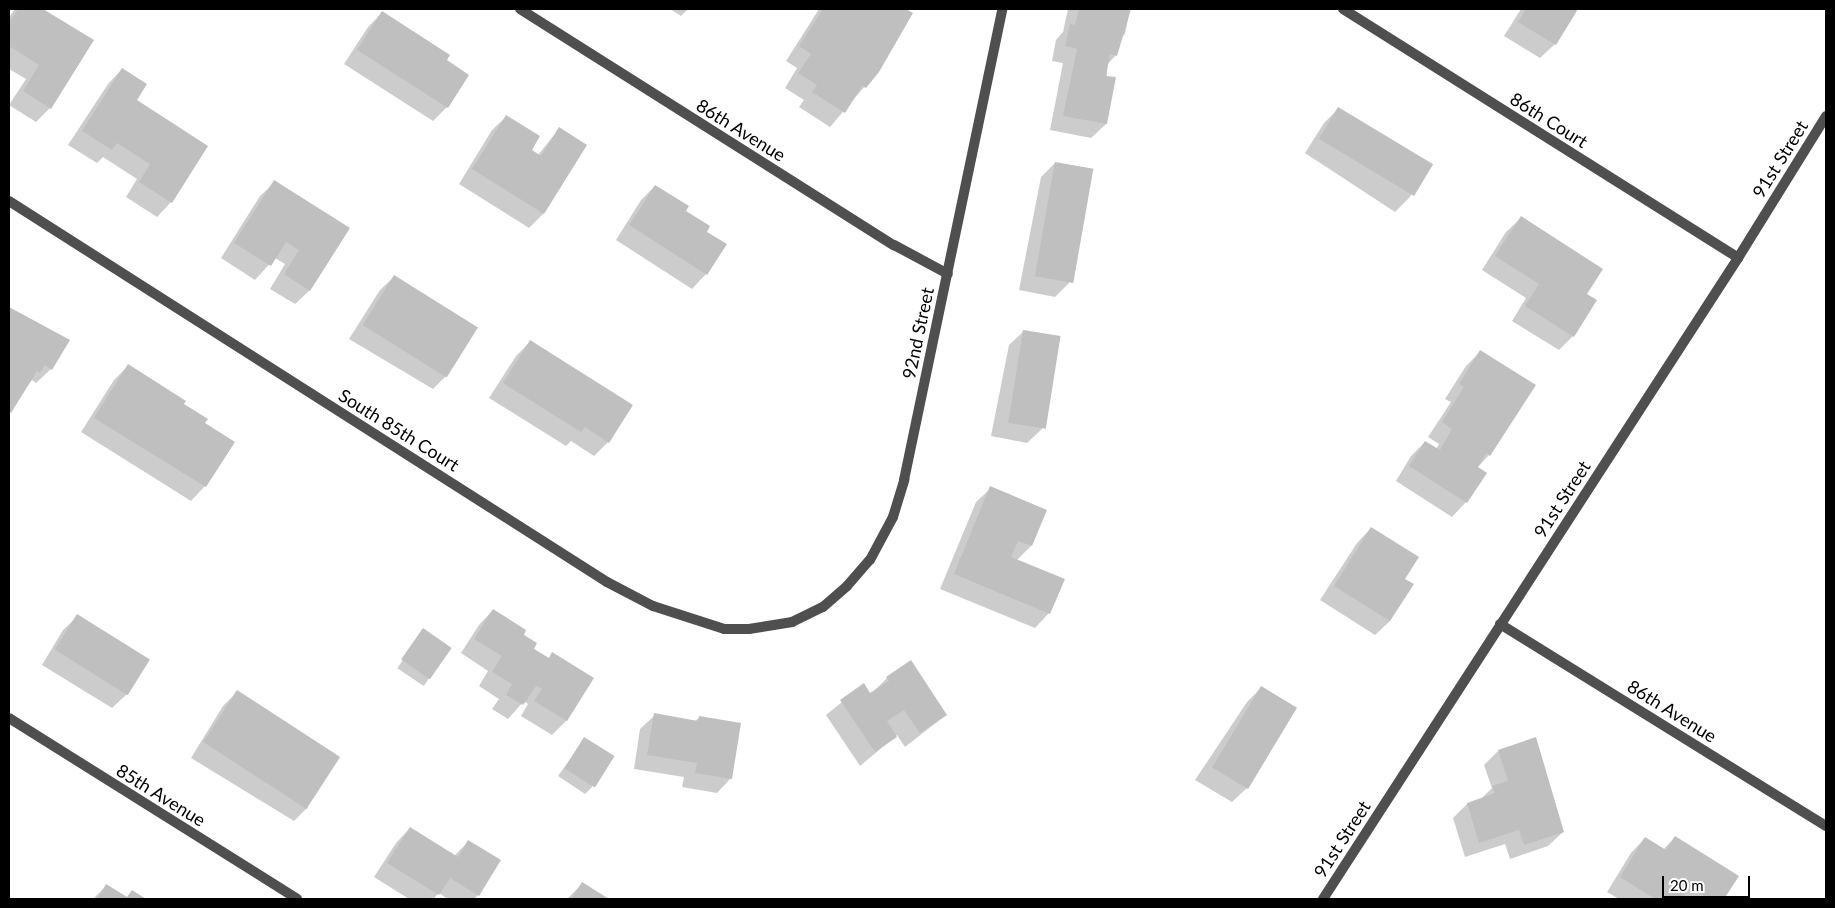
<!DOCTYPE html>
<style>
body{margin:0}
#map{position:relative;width:1835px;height:908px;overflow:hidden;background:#fff;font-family:Lato,sans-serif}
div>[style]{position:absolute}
.shadow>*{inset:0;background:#0003;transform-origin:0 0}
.building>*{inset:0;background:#bfbfbf;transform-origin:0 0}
.minor>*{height:10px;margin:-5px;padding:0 5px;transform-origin:5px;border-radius:5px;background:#4f4f4f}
span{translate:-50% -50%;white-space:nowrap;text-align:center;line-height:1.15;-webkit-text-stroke:4px #fff;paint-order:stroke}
.street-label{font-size:18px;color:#000}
.frame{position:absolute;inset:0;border:10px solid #000;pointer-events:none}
.scale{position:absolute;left:1662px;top:876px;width:88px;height:22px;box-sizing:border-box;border:2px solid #000;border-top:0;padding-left:6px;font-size:15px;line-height:18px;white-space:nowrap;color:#000;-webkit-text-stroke:4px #fff;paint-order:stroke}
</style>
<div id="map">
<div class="shadow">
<div style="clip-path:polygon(15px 9px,41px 9px,92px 41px,50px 108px,36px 122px,9px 105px,26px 79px,9px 69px,9px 17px)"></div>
<div style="clip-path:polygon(670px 9px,688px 9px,681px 16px)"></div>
<div style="clip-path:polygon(819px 9px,904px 9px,911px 13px,878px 71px,830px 127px,799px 107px,804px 100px,785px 88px,797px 68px,786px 61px)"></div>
<div style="clip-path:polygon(1068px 9px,1130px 9px,1125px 34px,1119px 40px,1116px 55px,1107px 65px,1106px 124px,1091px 138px,1050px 130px,1063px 63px,1052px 61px,1056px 40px,1063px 32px)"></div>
<div style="clip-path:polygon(1521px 9px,1577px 9px,1555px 44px,1540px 58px,1504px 36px)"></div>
<div style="clip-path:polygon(382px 13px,445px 61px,447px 107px,433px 121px,344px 64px,368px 27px)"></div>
<div style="clip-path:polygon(122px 69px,171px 202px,157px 217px,126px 197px,137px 179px,103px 157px,97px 163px,68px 145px,108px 84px)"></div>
<div style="clip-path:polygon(1338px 109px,1431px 165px,1409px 198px,1395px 212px,1305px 153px,1324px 123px)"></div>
<div style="clip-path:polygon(507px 116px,530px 150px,538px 155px,559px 129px,586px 145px,543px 214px,529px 228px,459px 184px,492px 130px)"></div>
<div style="clip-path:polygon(1055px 163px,1069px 283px,1055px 297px,1019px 290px,1041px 177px)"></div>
<div style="clip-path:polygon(275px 182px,349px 229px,310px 290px,295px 304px,270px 289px,285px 264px,275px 258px,255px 280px,221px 258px,260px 196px)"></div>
<div style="clip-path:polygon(655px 186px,705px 232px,706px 274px,692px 289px,616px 240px,641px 200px)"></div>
<div style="clip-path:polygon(1521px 218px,1586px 294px,1573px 336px,1559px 350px,1512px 321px,1526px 298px,1482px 270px,1506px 232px)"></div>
<div style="clip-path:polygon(395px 276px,447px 375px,433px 389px,349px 339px,380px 290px)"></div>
<div style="clip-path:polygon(9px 308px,69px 341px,51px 369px,36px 383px,32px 380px,28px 385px,9px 414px)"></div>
<div style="clip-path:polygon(1024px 331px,1042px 429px,1027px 443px,991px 436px,1009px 345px)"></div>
<div style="clip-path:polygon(530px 342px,608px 442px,594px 456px,571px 441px,566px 446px,489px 398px,516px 356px)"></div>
<div style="clip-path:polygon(1480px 352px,1489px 455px,1477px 468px,1466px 502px,1452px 517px,1396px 481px,1411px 456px,1425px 442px,1436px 449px,1439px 444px,1428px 437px,1451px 402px,1445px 399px,1466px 366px)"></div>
<div style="clip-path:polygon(128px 366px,203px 424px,205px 486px,191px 501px,81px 432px,114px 380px)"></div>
<div style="clip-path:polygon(991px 488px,1031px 546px,1016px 561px,1049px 613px,1035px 628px,940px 589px,976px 502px)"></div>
<div style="clip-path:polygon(1371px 528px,1403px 579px,1390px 621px,1375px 635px,1320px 600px,1357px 543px)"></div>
<div style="clip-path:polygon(493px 610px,533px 649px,548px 659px,553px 654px,592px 679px,566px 721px,552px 735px,521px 716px,528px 704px,524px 701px,508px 719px,492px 709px,499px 699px,479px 686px,488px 671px,461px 653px,479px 625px)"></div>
<div style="clip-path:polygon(78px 616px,127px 694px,112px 708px,42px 665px,63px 630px)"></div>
<div style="left:423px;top:630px;width:32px;height:46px;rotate:34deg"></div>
<div style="clip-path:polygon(887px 678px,946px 715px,905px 747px,897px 735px,860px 766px,826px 715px,863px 685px,870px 695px)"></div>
<div style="clip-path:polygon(1261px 688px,1247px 788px,1232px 802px,1195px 780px,1247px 702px)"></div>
<div style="clip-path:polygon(238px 691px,308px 807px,294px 821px,191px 758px,223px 706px)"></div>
<div style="clip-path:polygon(655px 715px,695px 721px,700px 717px,731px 778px,717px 793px,682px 787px,684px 777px,634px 769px,640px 729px)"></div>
<div style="clip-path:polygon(585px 738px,592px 787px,585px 794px,558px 776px)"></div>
<div style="clip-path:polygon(1498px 751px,1563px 832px,1548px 846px,1510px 859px,1505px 844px,1465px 857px,1453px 818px,1467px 804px,1480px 800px,1492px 788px,1484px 765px)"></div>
<div style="clip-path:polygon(410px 828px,454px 856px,469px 841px,478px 895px,474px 899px,448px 899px,439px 893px,433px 899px,409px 899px,374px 877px,396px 843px)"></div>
<div style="clip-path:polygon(1675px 837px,1737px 876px,1723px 899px,1619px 899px,1607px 892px,1631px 853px,1645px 838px,1663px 850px)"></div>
<div style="clip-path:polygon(583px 883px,607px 899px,567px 899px)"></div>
<div style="clip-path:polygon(106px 886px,126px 898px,132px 892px,143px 899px,93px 899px)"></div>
</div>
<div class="building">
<div style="clip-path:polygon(18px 9px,43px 9px,94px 40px,51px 109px,23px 91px,39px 65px,9px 46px,9px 23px)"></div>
<div style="clip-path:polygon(823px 9px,906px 9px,913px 13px,879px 72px,866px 88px,862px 86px,845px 113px,812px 92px,817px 85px,798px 73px,811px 54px,799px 46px)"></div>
<div style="clip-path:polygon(1079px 9px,1131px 9px,1117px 56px,1110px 54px,1106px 76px,1116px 77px,1107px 124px,1063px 116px,1077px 49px,1065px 46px,1070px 24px,1075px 25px)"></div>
<div style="clip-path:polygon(1526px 9px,1578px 9px,1556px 45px,1518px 22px)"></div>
<div style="clip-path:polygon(382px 11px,450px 55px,447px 60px,469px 75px,448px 108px,357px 50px)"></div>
<div style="clip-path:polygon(122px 68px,147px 84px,137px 100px,208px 146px,172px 203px,139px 182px,150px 164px,117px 143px,112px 150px,82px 131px)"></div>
<div style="left:1338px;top:107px;width:111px;height:37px;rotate:31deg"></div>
<div style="clip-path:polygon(506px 115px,540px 136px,532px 150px,541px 156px,559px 127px,587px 145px,544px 214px,472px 169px)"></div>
<div style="left:1055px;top:162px;width:39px;height:116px;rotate:10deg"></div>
<div style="clip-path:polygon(274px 180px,350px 228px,310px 291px,284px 274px,299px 250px,286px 242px,271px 266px,234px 243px)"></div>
<div style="clip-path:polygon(655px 185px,689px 206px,686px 211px,710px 226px,707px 232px,727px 244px,707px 275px,629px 225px)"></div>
<div style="clip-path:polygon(1521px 216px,1603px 269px,1587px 294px,1597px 300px,1574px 337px,1525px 306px,1539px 284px,1495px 256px)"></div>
<div style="left:394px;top:275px;width:99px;height:59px;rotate:32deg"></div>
<div style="clip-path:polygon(9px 307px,70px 340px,52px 370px,45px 365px,40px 373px,37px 371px,11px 413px,9px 411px)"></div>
<div style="left:1023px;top:330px;width:38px;height:94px;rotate:9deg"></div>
<div style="clip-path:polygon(530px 340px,633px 405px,609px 443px,585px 427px,581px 432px,503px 383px)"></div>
<div style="clip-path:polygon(1480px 350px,1536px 385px,1490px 456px,1486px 453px,1478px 467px,1487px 473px,1467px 503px,1409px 466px,1425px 441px,1440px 450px,1452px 429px,1442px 422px,1464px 387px,1459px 384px)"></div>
<div style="clip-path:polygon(128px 364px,186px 401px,184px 404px,208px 419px,205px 423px,235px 442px,206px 487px,94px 418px)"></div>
<div style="clip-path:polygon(990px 486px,1047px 510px,1032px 546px,1018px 541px,1011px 557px,1065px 579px,1050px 614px,954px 574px)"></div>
<div style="clip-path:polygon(1371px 527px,1419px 557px,1405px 579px,1414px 584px,1390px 621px,1334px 586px)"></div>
<div style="clip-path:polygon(493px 609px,526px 630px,524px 635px,537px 643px,534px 649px,549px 658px,552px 652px,594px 678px,567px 721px,534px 701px,542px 689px,536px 686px,523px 705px,506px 695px,512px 684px,492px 672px,502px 656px,474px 639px)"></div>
<div style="left:77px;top:614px;width:86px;height:42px;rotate:32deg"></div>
<div style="left:423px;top:628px;width:35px;height:38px;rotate:35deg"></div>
<div style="clip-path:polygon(911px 660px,947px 715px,920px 733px,904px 710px,887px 721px,897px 737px,875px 752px,840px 700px,864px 683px,870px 693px,889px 681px,886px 677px)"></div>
<div style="left:1261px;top:686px;width:42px;height:95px;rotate:31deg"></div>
<div style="left:237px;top:690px;width:123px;height:62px;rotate:33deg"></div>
<div style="clip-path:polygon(654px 713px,698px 721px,699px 716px,741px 723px,732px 779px,695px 773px,697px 763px,647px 755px)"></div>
<div style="left:584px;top:737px;width:36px;height:37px;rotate:32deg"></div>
<div style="clip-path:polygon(1536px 737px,1564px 832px,1524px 845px,1519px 830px,1479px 843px,1467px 803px,1495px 793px,1492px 786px,1508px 781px,1498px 750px)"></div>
<div style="clip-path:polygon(410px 827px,458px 857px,468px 840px,501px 860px,479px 896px,450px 878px,439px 895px,387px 863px)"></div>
<div style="clip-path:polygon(1675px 836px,1739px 876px,1724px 899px,1709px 899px,1689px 887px,1682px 899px,1655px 899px,1620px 877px,1645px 837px,1666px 850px)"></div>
<div style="clip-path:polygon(582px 882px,609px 899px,571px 899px)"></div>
<div style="clip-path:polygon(106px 884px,127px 897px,132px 890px,146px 899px,97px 899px)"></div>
</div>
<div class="minor">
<div style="left:520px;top:9px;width:442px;rotate:32.3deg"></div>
<div style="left:894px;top:245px;width:61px;rotate:28.2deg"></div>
<div style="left:1343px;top:9px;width:467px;rotate:32.2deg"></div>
<div style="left:9px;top:201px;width:709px;rotate:32.5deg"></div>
<div style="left:607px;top:582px;width:52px;rotate:27.6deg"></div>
<div style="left:653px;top:606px;width:75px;rotate:17.9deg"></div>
<div style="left:724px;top:629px;width:25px"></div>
<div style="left:749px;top:629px;width:44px;rotate:-9.2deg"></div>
<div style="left:792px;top:622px;width:34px;rotate:-26deg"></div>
<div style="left:823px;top:607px;width:32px;rotate:-41deg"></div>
<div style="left:847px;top:586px;width:35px;rotate:-49deg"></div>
<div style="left:870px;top:560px;width:49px;rotate:-61.9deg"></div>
<div style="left:893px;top:517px;width:39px;rotate:-73deg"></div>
<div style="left:904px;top:480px;width:481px;rotate:-78.2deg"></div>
<div style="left:1500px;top:624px;width:384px;rotate:31.8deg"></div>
<div style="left:9px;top:718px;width:340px;rotate:32.1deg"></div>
<div style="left:1323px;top:899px;width:764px;rotate:-57.08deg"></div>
<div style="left:1738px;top:258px;width:167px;rotate:-58.2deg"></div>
</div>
<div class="street-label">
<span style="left:1549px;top:120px;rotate:32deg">86th Court</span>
<span style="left:741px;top:130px;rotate:32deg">86th Avenue</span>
<span style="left:1780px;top:159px;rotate:-58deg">91st Street</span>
<span style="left:918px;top:333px;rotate:-78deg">92nd Street</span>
<span style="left:399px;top:430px;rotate:32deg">South 85th Court</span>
<span style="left:1562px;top:499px;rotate:-57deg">91st Street</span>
<span style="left:1672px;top:711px;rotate:32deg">86th Avenue</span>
<span style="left:161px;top:795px;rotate:32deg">85th Avenue</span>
<span style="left:1342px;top:839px;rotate:-57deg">91st Street</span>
</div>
<div class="frame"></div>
<div class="scale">20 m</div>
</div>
